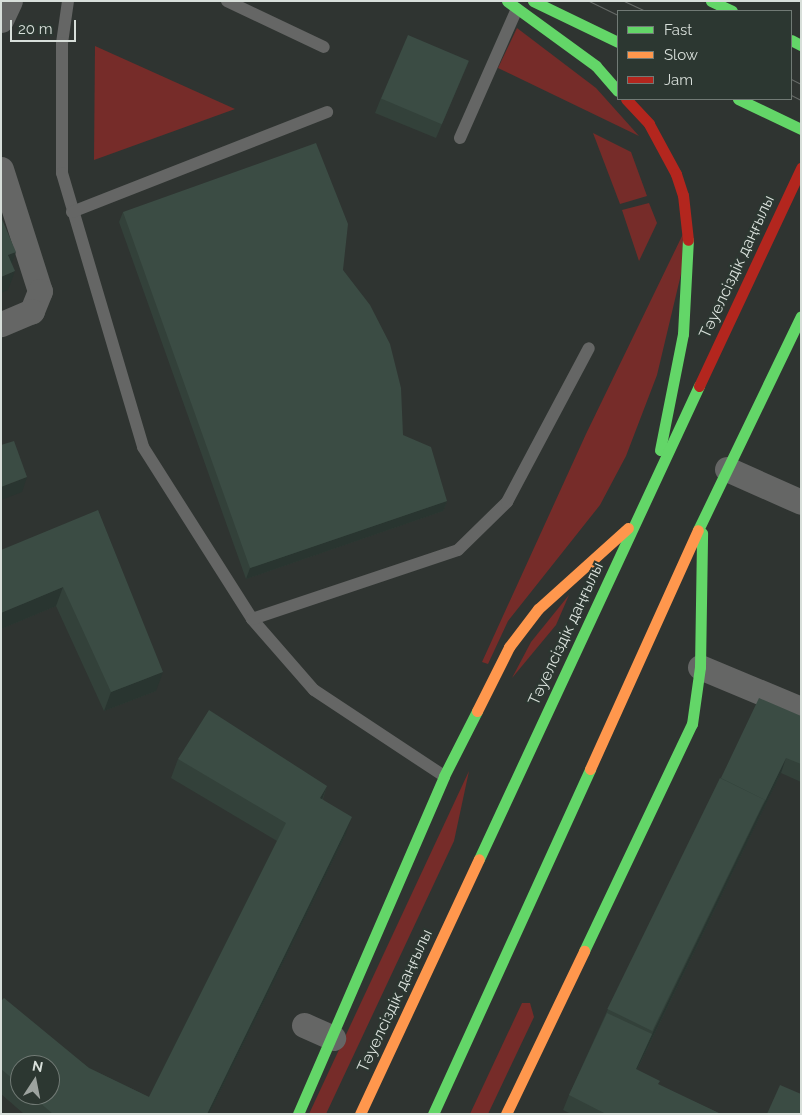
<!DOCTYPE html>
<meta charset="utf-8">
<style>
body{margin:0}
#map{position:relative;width:802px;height:1115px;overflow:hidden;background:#2f3431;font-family:Raleway,sans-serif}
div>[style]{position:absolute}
.green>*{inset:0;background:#762c29}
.lane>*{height:12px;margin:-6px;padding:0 6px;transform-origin:6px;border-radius:6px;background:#656665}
.street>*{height:25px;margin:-12.5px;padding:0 12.5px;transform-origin:12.5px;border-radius:12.5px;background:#656665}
.fast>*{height:11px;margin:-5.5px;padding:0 5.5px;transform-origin:5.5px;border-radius:5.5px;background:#63d668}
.slow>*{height:11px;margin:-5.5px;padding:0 5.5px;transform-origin:5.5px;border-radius:5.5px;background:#ff974d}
.jam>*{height:11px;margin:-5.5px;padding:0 5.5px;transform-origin:5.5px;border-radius:5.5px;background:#b3261e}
.tram>*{height:1px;margin:-0.5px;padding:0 0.5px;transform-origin:0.5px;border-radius:0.5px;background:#666a67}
.wall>*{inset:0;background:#33413a}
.shaded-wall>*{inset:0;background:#293530}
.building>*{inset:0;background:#3b4c44;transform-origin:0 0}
span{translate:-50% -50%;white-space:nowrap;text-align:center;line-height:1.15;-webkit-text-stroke:4px #2c3731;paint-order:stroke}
.street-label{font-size:16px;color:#d8dfda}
.frame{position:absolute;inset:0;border:2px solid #d8dfda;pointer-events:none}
.legend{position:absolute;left:617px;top:10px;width:175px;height:90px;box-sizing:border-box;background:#2c3731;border:1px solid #717a75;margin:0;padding:6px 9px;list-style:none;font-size:15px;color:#d8dfda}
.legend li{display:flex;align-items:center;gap:10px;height:25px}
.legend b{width:25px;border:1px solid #717a75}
.north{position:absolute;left:10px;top:1055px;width:50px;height:50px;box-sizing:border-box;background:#2c3731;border:1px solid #717a75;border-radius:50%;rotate:11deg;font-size:14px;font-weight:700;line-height:20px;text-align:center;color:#d8dfda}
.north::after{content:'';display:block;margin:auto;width:18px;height:22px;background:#9da39f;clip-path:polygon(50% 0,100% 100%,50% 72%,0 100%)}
.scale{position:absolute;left:10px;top:20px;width:66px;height:22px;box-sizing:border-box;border:2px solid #d8dfda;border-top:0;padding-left:6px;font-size:15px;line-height:18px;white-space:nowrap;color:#d8dfda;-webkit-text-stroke:4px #2c3731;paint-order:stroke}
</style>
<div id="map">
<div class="green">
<div style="clip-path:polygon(517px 28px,596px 88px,639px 136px,498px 68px)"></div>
<div style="clip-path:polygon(95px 46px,235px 109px,94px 160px)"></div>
<div style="clip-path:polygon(593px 133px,631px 152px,647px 196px,620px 204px)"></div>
<div style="clip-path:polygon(649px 203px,657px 223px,639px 261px,622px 210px)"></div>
<div style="clip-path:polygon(683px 234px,682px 270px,657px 375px,626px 456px,600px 505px,508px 621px,488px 664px,482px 662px,586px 434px)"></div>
<div style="clip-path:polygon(569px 595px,556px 625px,512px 678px,531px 642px)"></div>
<div style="clip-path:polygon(469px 771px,454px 841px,326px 1114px,309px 1114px)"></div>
<div style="clip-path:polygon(522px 1003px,530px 1003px,534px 1017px,488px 1114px,470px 1114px)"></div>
</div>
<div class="lane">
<div style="left:68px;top:1px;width:42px;rotate:98.1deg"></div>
<div style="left:62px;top:43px;width:130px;rotate:90deg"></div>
<div style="left:62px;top:173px;width:286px;rotate:73.5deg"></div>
<div style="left:143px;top:447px;width:204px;rotate:57.6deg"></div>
<div style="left:252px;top:619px;width:94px;rotate:48.9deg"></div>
<div style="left:314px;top:690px;width:156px;rotate:33.5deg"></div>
<div style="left:227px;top:1px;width:107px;rotate:25.4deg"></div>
<div style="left:460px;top:138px;width:141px;rotate:-66.2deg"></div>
<div style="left:72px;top:212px;width:274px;rotate:-21.4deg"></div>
<div style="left:252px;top:619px;width:217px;rotate:-18.5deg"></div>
<div style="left:458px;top:550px;width:69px;rotate:-44.4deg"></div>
<div style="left:507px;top:502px;width:174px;rotate:-62deg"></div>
</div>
<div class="street">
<div style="left:1px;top:20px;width:21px;rotate:-65deg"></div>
<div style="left:1px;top:169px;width:128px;rotate:72.3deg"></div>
<div style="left:40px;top:291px;width:22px;rotate:112deg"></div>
<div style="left:32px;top:311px;width:34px;rotate:157deg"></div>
<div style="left:727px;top:469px;width:81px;rotate:24deg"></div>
<div style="left:700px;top:667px;width:109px;rotate:22.6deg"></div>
<div style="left:304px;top:1025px;width:32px;rotate:24deg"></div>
</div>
<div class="fast">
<div style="left:507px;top:1px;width:110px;rotate:36.1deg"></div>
<div style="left:596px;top:66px;width:33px;rotate:49deg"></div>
<div style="left:533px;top:1px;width:94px;rotate:25.8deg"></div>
<div style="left:711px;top:1px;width:23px;rotate:25deg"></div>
<div style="left:791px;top:40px;width:11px;rotate:27deg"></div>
<div style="left:738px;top:99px;width:70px;rotate:25.5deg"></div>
<div style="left:660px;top:450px;width:118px;rotate:-78.8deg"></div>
<div style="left:683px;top:334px;width:94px;rotate:-87deg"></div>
<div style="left:698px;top:530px;width:237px;rotate:-64.3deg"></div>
<div style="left:479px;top:859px;width:522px;rotate:-65.06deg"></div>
<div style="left:584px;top:951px;width:251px;rotate:-64.6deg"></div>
<div style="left:692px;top:724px;width:58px;rotate:-82deg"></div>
<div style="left:700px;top:667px;width:134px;rotate:-89.1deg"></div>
<div style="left:298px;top:1114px;width:368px;rotate:-66.6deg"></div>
<div style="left:444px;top:776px;width:73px;rotate:-63.1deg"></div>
<div style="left:433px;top:1114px;width:379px;rotate:-65.5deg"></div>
</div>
<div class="slow">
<div style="left:477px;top:711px;width:72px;rotate:-63.4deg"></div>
<div style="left:509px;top:647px;width:48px;rotate:-52.7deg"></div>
<div style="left:538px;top:609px;width:121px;rotate:-42deg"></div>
<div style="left:590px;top:769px;width:262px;rotate:-65.7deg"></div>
<div style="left:360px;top:1114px;width:281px;rotate:-65deg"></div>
<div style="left:506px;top:1114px;width:181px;rotate:-64.4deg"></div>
</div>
<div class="jam">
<div style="left:626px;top:99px;width:34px;rotate:47deg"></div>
<div style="left:649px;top:124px;width:57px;rotate:61.6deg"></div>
<div style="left:676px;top:174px;width:22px;rotate:72deg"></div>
<div style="left:683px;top:195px;width:45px;rotate:83.7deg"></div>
<div style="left:699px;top:386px;width:241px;rotate:-64.9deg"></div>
</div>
<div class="tram">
<div style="left:589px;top:1px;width:32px;rotate:26deg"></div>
<div style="left:624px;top:1px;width:23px;rotate:25deg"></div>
<div style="left:791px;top:79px;width:11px;rotate:27deg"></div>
<div style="left:791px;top:95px;width:11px;rotate:27deg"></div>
</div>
<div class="wall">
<div style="clip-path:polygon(469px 61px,436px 138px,375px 113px,381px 98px)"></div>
<div style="clip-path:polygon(123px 212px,343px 270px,403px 435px,447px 501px,443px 511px,246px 579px,119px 222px)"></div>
<div style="clip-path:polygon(98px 510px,156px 691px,104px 711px,56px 606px,1px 629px)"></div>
<div style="clip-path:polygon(801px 716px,801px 782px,781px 773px,637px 1070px,658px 1085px,721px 1114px,571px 1114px,563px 1110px,569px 1095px,608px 1009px,721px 778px)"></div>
<div style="clip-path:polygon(evenodd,178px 759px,327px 786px,323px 799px,345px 836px,209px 1114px,24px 1114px,1px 1094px,1px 1001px,89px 1068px,149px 1097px,277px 841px,171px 778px,178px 759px,20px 1065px,50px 1095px,20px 1095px,20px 1065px)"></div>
</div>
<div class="shaded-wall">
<div style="clip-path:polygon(16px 252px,9px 271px,8px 255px)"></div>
<div style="clip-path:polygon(15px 271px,8px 290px,1px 293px,1px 277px)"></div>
<div style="clip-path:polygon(27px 477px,22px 492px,1px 500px,1px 487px)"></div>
<div style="clip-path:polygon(447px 501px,443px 511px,246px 579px,250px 568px)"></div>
<div style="clip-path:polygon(63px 587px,56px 606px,1px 629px,1px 613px)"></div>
<div style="clip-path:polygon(163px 672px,156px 691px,104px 711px,111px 692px)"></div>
<div style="clip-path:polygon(786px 758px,781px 773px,630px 1084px,636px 1069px,654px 1030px)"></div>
<div style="clip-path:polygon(327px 786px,320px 805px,320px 798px)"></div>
<div style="clip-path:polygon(352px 817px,345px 836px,209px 1114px,207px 1114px)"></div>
</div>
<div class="building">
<div style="left:408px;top:35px;width:66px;height:69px;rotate:23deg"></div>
<div style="clip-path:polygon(316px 143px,348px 224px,343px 270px,370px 305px,390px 344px,401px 388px,403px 435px,431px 447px,447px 501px,250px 568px,123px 212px)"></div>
<div style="clip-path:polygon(1px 217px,16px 252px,8px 255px,15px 271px,1px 277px)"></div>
<div style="clip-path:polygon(14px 441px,27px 477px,1px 487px,1px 445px)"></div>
<div style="clip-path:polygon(98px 510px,163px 672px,111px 692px,63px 587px,1px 613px,1px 550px)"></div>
<div style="clip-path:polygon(759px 698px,801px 716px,801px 764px,786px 758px,764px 803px,765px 800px,721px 778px)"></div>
<div style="clip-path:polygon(209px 710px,327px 786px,320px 798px,352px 817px,207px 1114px,53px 1114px,31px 1095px,50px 1095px,50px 1065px,20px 1065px,20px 1085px,1px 1069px,1px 1001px,4px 998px,89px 1068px,149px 1097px,286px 823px,178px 759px)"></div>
<div style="left:720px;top:778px;width:50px;height:257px;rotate:26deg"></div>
<div style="clip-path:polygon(607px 1013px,652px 1034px,636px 1069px,660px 1081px,658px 1084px,721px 1114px,606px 1114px,569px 1095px)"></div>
<div style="clip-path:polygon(780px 1085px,801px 1094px,801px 1114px,767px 1114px)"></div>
</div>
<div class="street-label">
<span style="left:737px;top:267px;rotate:-65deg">Тәуелсіздік даңғылы</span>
<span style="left:566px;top:634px;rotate:-65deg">Тәуелсіздік даңғылы</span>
<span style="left:395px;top:1001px;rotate:-65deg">Тәуелсіздік даңғылы</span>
</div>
<div class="frame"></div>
<ul class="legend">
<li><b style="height:6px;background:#63d668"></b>Fast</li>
<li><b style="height:6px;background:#ff974d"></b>Slow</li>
<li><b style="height:6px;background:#b3261e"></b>Jam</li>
</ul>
<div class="north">N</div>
<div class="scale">20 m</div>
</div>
